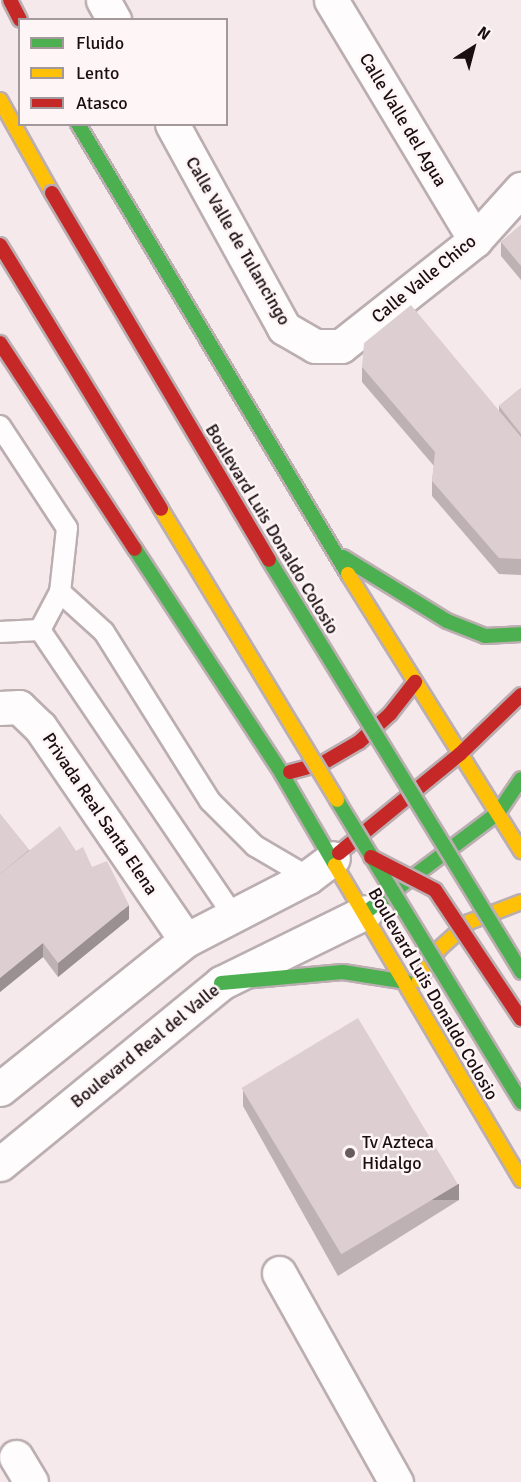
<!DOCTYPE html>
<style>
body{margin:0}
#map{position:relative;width:521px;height:1482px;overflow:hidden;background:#f6e9ec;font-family:Signika,sans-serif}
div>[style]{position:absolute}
.roads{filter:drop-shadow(2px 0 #bbaeb1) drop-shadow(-2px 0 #bbaeb1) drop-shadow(0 2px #bbaeb1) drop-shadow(0 -2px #bbaeb1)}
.lane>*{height:20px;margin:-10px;padding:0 10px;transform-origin:10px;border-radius:10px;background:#fefcfc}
.street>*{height:33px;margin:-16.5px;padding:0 16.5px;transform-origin:16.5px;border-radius:16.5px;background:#fefcfc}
.fast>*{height:14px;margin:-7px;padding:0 7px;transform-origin:7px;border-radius:7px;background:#4caf50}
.slow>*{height:14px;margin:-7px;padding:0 7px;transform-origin:7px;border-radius:7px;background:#ffc107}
.jam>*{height:14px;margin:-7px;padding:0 7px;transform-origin:7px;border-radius:7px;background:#c62828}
.bridges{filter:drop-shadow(2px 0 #bbaeb1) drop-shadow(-2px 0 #bbaeb1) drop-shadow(0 2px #bbaeb1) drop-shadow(0 -2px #bbaeb1)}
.fast-bridge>*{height:14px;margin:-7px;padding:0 7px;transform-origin:7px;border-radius:7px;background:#4caf50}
.slow-bridge>*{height:14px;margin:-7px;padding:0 7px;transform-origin:7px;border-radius:7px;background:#ffc107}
.jam-bridge>*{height:14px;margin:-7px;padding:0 7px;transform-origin:7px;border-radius:7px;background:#c62828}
.wall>*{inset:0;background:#bdb1b4}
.shaded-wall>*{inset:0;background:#9a9092;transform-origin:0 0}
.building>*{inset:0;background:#dcced1;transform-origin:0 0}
.dots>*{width:16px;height:16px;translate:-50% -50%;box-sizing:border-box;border:3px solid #fef5f7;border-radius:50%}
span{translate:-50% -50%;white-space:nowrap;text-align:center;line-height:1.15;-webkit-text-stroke:5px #fef5f7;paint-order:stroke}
.street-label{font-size:18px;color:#1b0e11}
.poi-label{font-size:18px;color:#1b0e11}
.left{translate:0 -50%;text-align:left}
.legend{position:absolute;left:18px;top:18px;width:210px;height:108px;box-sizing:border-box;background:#fef5f7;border:2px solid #a3999b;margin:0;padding:8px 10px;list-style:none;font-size:18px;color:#1b0e11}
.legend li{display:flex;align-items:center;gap:12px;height:30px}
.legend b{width:30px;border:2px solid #a3999b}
.north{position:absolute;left:443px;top:18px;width:60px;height:60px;-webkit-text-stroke:4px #fef5f7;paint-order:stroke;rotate:36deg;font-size:16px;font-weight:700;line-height:24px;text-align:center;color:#1b0e11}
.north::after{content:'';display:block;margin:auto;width:21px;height:27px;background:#1b0e11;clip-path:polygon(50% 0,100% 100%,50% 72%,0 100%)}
</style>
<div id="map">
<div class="roads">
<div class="lane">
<div style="left:0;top:426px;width:122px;rotate:56.7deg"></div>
<div style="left:67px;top:528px;width:64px;rotate:96.2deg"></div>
<div style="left:60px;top:592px;width:43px;rotate:117.8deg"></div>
<div style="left:40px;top:630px;width:346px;rotate:55.9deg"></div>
<div style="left:60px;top:592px;width:59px;rotate:42.3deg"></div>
<div style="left:104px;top:632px;width:199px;rotate:57.9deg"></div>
<div style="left:210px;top:801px;width:64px;rotate:45deg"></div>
<div style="left:255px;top:846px;width:61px;rotate:30.3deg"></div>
<div style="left:0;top:632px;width:40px;rotate:-2.9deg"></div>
</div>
<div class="street">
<div style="left:103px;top:0;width:23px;rotate:61deg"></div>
<div style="left:331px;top:0;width:280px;rotate:59deg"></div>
<div style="left:172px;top:124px;width:233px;rotate:61.2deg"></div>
<div style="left:284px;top:328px;width:36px;rotate:30deg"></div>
<div style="left:315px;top:346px;width:26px"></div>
<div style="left:341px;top:346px;width:171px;rotate:-38.3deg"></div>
<div style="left:475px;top:240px;width:69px;rotate:-48deg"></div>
<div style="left:0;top:708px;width:19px;rotate:-3deg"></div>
<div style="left:19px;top:707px;width:29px;rotate:44deg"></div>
<div style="left:40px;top:727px;width:258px;rotate:55.6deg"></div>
<div style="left:0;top:1089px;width:238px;rotate:-38.7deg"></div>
<div style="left:186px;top:940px;width:137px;rotate:-27.3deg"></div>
<div style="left:308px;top:877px;width:31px;rotate:-37deg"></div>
<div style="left:0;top:1164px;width:286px;rotate:-39.3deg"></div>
<div style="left:221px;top:983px;width:161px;rotate:-26.1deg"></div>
<div style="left:279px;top:1273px;width:240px;rotate:60.8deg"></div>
<div style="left:16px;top:1457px;width:29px;rotate:59deg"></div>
</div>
<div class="fast">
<div style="left:78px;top:124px;width:525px;rotate:59.04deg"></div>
<div style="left:135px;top:549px;width:269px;rotate:56.8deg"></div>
<div style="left:282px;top:774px;width:105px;rotate:59.8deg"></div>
<div style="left:343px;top:557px;width:122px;rotate:31.6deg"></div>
<div style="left:447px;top:621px;width:41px;rotate:21.5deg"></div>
<div style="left:485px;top:636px;width:36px;rotate:-3deg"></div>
<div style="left:366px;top:912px;width:165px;rotate:-36.9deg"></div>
<div style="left:498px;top:813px;width:41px;rotate:-55.9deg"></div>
<div style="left:221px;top:983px;width:122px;rotate:-5.2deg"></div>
<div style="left:343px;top:972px;width:65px;rotate:8.9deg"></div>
</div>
<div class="slow">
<div style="left:0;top:100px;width:107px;rotate:60.8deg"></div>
<div style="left:348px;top:574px;width:327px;rotate:58deg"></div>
<div style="left:335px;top:865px;width:366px;rotate:59.4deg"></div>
<div style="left:419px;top:980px;width:37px;rotate:-57deg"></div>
<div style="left:439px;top:949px;width:40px;rotate:-42deg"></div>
<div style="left:469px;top:922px;width:56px;rotate:-21deg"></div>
</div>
<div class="jam">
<div style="left:10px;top:0;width:22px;rotate:63deg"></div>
<div style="left:0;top:343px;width:246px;rotate:56.8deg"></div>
<div style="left:290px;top:772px;width:34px;rotate:-15deg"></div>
<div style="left:323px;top:763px;width:42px;rotate:-30.3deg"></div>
<div style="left:359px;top:742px;width:42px;rotate:-42.1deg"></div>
<div style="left:390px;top:714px;width:41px;rotate:-52deg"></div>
<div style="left:339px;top:853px;width:156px;rotate:-39.3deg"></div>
<div style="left:460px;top:754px;width:85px;rotate:-44deg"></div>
</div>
</div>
<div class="bridges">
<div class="fast-bridge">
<div style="left:269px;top:560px;width:483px;rotate:58.5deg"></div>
<div style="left:337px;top:800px;width:354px;rotate:58.6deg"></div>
</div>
<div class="slow-bridge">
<div style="left:161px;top:509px;width:340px;rotate:58.8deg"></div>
</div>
<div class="jam-bridge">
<div style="left:52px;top:193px;width:426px;rotate:59.4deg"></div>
<div style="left:0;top:245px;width:309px;rotate:58.6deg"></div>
<div style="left:371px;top:857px;width:72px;rotate:27.3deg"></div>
<div style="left:435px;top:890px;width:155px;rotate:56.3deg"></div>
</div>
</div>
<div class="wall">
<div style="clip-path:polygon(521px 225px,521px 280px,501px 256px,501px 242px)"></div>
<div style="clip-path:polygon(362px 367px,499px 411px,499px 406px,521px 388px,521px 575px,499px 574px,432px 496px,432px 481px,434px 466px,362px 382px)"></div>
<div style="clip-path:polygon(0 814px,29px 850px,76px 851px,92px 867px,129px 919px,58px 977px,43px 957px,0 992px)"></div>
<div style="clip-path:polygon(243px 1090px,459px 1200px,338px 1276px,243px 1106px)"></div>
</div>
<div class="shaded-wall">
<div style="clip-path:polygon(129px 905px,129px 919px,58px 977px,58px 963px)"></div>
<div style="clip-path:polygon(43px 943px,43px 957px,0 992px,0 978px)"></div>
<div style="left:459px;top:1184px;width:16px;height:143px;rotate:90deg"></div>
</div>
<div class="building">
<div style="clip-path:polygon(521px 225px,521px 266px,501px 242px)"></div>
<div style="clip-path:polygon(411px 305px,521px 437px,521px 559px,499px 558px,432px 481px,435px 452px,362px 367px,364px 343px)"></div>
<div style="clip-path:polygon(521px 388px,521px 434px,499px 406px)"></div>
<div style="clip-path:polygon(0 814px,29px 850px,0 874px)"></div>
<div style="clip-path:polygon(60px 826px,76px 851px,83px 847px,92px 867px,107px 861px,129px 905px,58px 963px,43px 943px,0 978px,0 874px)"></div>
<div style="left:358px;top:1018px;width:194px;height:136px;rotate:59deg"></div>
</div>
<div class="dots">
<div style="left:350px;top:1153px;background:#685b5e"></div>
</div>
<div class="street-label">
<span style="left:403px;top:120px;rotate:59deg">Calle Valle del Agua</span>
<span style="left:238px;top:241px;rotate:60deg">Calle Valle de Tulancingo</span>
<span style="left:424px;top:279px;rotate:-39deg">Calle Valle Chico</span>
<span style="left:272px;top:529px;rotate:59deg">Boulevard Luis Donaldo Colosio</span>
<span style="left:100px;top:814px;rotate:56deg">Privada Real Santa Elena</span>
<span style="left:433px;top:994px;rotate:60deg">Boulevard Luis Donaldo Colosio</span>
<span style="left:145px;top:1046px;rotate:-39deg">Boulevard Real del Valle</span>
</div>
<div class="poi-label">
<span class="left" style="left:362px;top:1153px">Tv Azteca<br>Hidalgo</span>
</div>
<ul class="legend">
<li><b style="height:8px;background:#4caf50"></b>Fluido</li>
<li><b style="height:8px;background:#ffc107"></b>Lento</li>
<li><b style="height:8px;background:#c62828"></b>Atasco</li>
</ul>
<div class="north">N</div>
</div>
